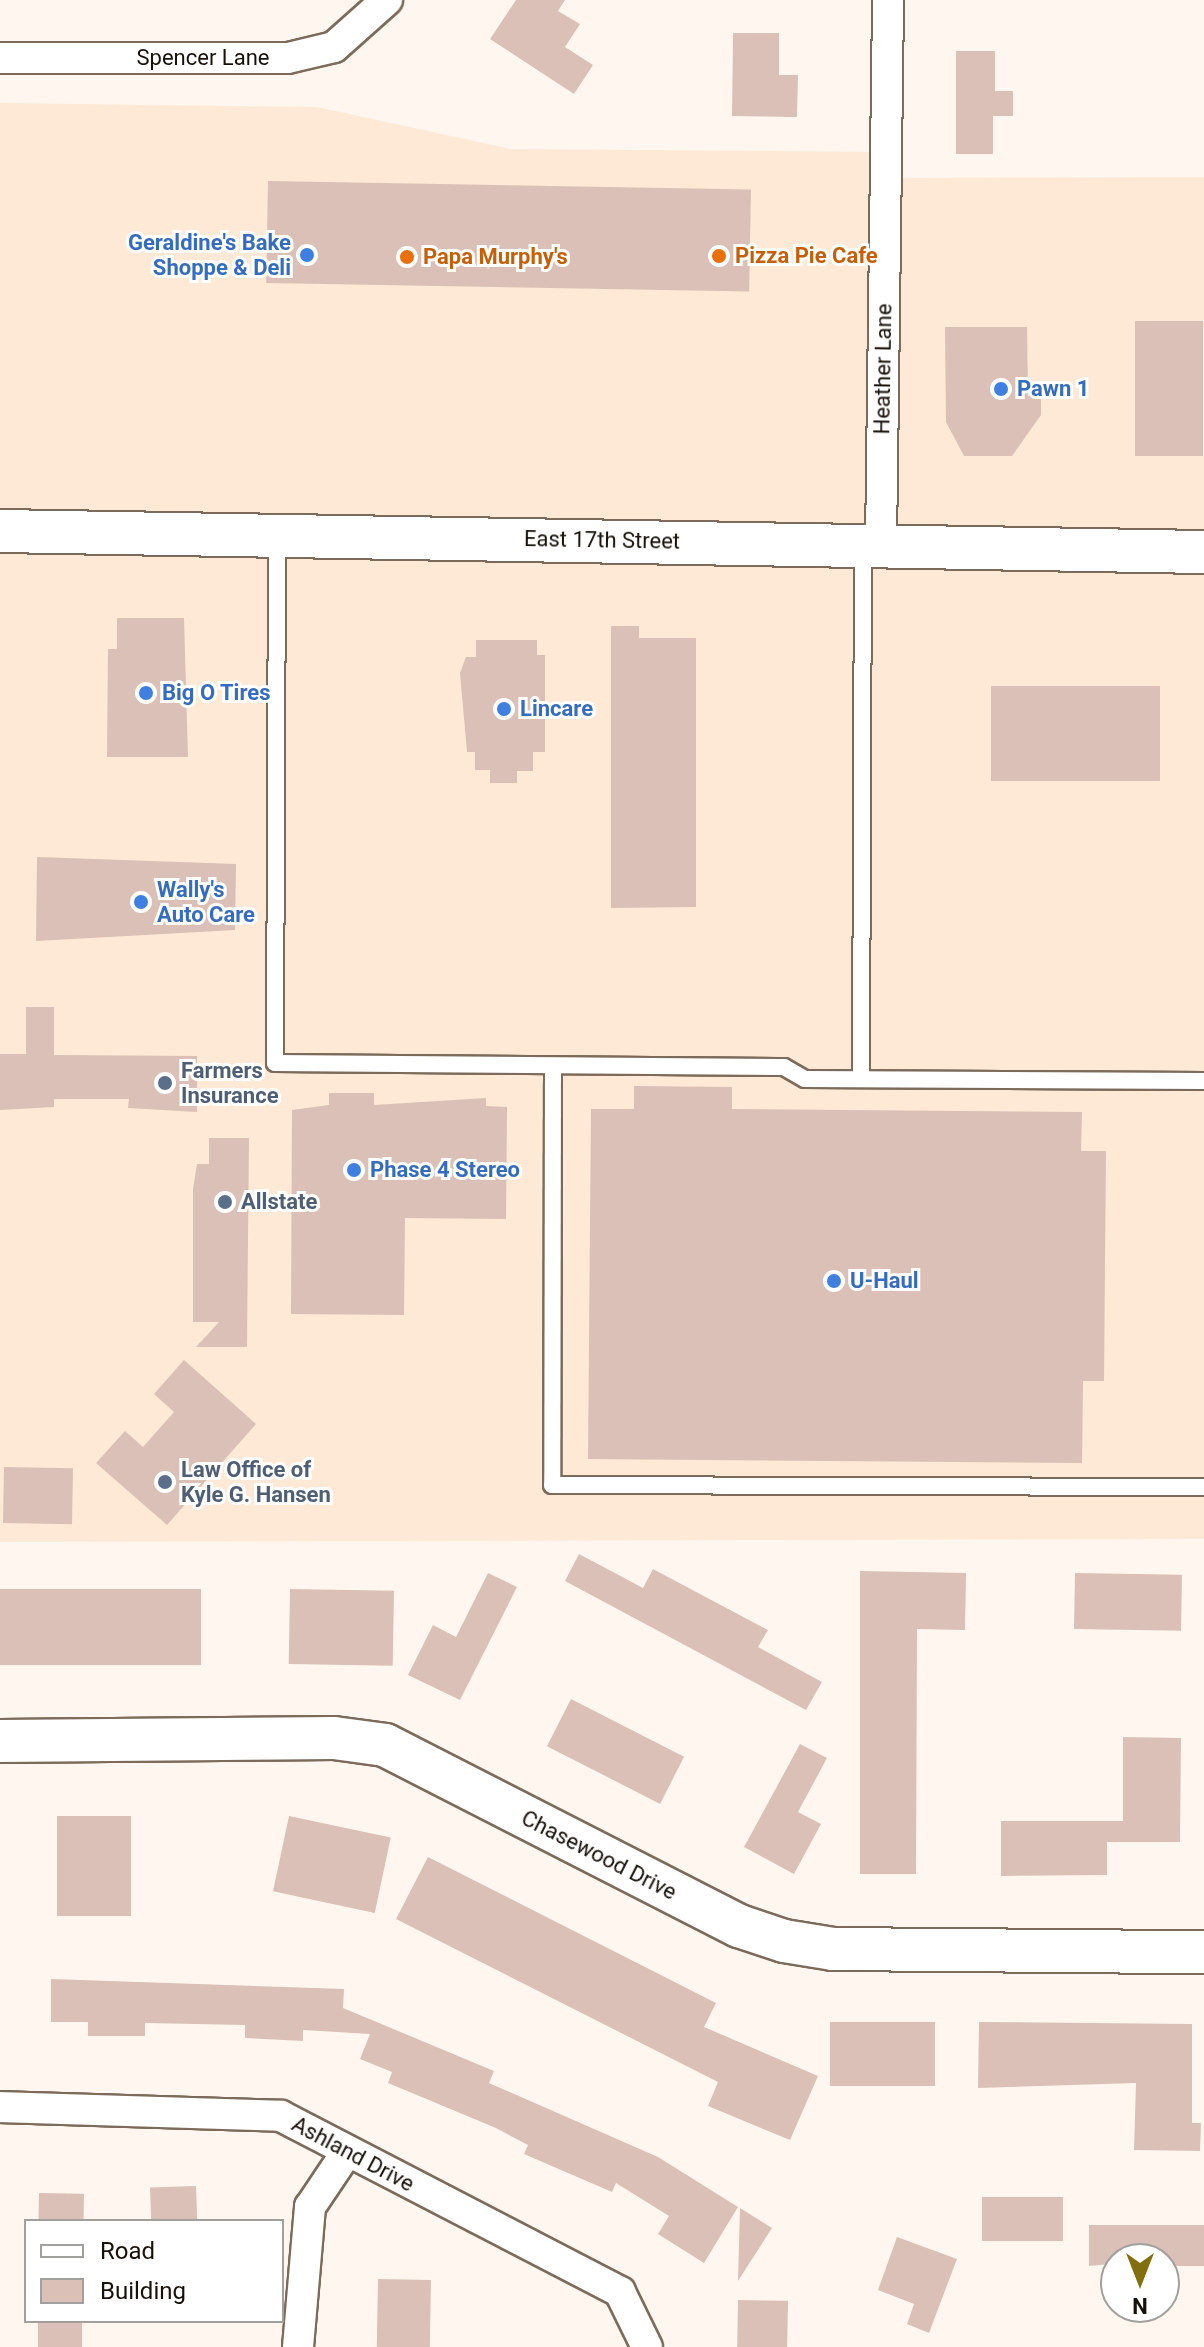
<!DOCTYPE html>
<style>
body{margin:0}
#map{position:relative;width:1204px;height:2347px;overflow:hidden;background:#fff7ef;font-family:Roboto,sans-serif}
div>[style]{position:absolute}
.built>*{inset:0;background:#fde9d5}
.building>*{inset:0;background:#dac0b6;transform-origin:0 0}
.roads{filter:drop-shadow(2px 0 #7c6b5a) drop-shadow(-2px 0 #7c6b5a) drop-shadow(0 2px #7c6b5a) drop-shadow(0 -2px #7c6b5a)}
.lane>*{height:16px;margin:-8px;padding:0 8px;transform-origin:8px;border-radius:8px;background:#fff}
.street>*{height:30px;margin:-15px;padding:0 15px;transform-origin:15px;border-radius:15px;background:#fff}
.secondary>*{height:42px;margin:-21px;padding:0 21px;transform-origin:21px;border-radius:21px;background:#fff}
.dots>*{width:22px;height:22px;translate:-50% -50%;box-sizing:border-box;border:4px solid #fff;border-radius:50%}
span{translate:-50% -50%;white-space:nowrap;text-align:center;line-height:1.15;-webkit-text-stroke:6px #fff;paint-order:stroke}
.street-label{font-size:22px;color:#17110a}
.shop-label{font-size:22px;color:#366cbe;font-weight:700}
.right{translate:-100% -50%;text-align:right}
.left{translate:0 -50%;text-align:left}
.food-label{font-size:22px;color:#c56008;font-weight:700}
.service-label{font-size:22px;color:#4e5e75;font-weight:700}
.legend{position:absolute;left:24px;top:2219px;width:260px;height:104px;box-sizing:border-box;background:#fff;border:2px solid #a2a09d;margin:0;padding:10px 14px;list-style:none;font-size:24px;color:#17110a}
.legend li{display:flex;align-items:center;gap:16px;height:40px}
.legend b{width:40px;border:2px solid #a2a09d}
.north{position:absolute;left:1100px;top:2243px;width:80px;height:80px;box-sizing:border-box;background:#fff;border:2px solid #a2a09d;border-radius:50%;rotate:180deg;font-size:22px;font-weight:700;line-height:32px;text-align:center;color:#17110a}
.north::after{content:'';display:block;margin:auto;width:28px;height:36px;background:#806f0c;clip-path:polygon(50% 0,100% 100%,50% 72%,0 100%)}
</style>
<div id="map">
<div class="built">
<div style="clip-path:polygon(0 103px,317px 107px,511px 149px,886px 152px,886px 178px,1204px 177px,1204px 1539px,0 1542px)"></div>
</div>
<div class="building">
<div style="clip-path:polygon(516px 0,565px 0,558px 11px,580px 24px,565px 47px,593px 65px,574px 94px,490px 39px)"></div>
<div style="clip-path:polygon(733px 33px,779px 33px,779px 75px,798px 75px,797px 117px,732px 116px)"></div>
<div style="clip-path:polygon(956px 51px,995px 51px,995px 91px,1013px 91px,1013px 116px,993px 116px,993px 154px,956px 154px)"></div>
<div style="left:268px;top:181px;width:483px;height:102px;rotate:1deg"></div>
<div style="left:1135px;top:321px;width:68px;height:135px"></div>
<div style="clip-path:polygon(945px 327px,1027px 327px,1028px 396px,1041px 396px,1041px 415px,1012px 456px,964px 456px,946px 422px)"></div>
<div style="clip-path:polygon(117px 618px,184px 618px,188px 757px,107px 757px,108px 649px,117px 649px)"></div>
<div style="clip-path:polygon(611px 626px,639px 626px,639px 638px,696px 638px,696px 907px,611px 908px)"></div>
<div style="clip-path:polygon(476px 640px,537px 640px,537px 655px,545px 655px,545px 752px,533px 752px,533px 771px,517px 771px,517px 783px,490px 783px,490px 770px,475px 770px,475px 752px,467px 752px,460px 673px,466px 657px,476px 657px)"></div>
<div style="left:991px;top:686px;width:169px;height:95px"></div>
<div style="clip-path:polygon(37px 857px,236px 864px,235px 930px,36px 941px)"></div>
<div style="clip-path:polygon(26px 1007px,54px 1007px,54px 1055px,197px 1056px,197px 1112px,128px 1108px,129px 1099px,54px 1099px,54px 1107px,0 1110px,0 1054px,26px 1054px)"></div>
<div style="clip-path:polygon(634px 1086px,732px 1087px,732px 1109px,1082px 1112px,1081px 1151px,1106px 1151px,1104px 1381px,1083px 1381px,1082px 1463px,588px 1459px,591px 1109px,634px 1109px)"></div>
<div style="clip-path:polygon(329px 1093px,374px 1093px,374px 1105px,486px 1098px,486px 1106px,507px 1107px,506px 1219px,405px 1218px,404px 1315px,291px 1314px,292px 1110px,329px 1105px)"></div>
<div style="clip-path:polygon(209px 1138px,249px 1138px,247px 1347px,196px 1347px,219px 1322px,193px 1322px,193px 1189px,197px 1164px,209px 1164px)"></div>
<div style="clip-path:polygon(184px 1360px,256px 1424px,167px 1525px,96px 1463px,125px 1431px,143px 1447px,174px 1412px,154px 1394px)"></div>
<div style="left:4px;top:1467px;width:69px;height:56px;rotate:1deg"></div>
<div style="clip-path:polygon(579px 1554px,643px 1588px,653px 1569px,768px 1630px,758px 1647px,822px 1682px,806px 1710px,565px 1581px)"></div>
<div style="clip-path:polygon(860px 1571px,966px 1573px,965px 1630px,917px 1629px,916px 1874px,860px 1874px)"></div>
<div style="clip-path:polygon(488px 1573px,517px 1587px,460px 1700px,408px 1675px,433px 1625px,456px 1637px)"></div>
<div style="left:1075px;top:1573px;width:107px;height:56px;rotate:1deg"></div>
<div style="left:201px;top:1589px;width:76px;height:201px;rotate:90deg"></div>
<div style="left:290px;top:1589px;width:104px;height:75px;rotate:1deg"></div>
<div style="left:571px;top:1699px;width:127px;height:53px;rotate:27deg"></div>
<div style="clip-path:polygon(1123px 1737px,1181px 1738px,1180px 1842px,1107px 1842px,1107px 1875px,1001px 1876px,1001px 1821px,1123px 1821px)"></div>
<div style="clip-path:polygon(800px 1744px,827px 1758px,798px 1812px,821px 1824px,794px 1874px,744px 1847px)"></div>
<div style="left:131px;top:1816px;width:100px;height:74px;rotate:90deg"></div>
<div style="left:289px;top:1816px;width:104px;height:77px;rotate:12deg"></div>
<div style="clip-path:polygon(428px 1857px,716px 2003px,704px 2027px,818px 2076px,790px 2140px,708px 2106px,718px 2082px,396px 1919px)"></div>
<div style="clip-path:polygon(51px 1979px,344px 1989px,343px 2008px,494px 2071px,489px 2083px,658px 2157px,738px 2207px,704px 2263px,658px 2234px,669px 2216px,616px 2183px,612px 2192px,524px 2154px,528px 2145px,496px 2128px,388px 2083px,392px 2072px,360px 2059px,370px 2034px,303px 2030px,303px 2041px,245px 2038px,245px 2025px,145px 2023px,145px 2036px,88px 2036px,88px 2022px,51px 2022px)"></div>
<div style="left:935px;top:2022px;width:64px;height:105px;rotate:90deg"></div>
<div style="clip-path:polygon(979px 2022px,1192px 2024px,1192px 2123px,1201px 2123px,1200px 2151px,1134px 2150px,1136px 2083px,978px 2088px)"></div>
<div style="left:196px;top:2186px;width:35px;height:46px;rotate:88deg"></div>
<div style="left:39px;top:2193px;width:45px;height:28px;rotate:1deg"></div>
<div style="left:982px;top:2197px;width:81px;height:44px"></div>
<div style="clip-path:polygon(740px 2208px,772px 2228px,738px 2281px)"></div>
<div style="clip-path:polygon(1089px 2225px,1204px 2225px,1204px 2266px,1164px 2266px,1164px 2259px,1089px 2266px)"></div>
<div style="clip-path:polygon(897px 2237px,957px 2259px,929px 2333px,907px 2324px,914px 2304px,878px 2290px)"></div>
<div style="left:378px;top:2279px;width:53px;height:68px;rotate:1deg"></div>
<div style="left:738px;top:2300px;width:50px;height:47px;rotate:1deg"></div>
<div style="left:38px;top:2321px;width:44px;height:26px"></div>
</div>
<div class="roads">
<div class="lane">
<div style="left:277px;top:537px;width:526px;rotate:90.22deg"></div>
<div style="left:275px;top:1063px;width:509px;rotate:0.45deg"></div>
<div style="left:784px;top:1067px;width:24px;rotate:30deg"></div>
<div style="left:805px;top:1079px;width:399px;rotate:0.3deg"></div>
<div style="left:553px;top:1066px;width:419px;rotate:90.1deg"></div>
<div style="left:552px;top:1485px;width:652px;rotate:0.18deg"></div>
<div style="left:861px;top:1079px;width:533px;rotate:-89.79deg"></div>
</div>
<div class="street">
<div style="left:0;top:58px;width:288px"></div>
<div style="left:288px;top:58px;width:47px;rotate:-13.4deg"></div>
<div style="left:334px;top:47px;width:71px;rotate:-41.6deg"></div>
<div style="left:881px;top:545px;width:545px;rotate:-89.26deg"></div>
<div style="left:0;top:2107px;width:281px;rotate:1.8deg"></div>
<div style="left:281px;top:2116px;width:382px;rotate:27.4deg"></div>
<div style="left:620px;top:2292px;width:61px;rotate:63.9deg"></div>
<div style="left:298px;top:2347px;width:141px;rotate:-85.1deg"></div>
<div style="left:310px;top:2207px;width:66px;rotate:-56.1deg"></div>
</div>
<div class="secondary">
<div style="left:0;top:531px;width:1204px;rotate:1deg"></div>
<div style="left:0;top:1741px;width:334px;rotate:-0.5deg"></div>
<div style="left:334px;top:1738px;width:51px;rotate:7.8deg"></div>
<div style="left:385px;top:1745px;width:398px;rotate:27.1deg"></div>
<div style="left:739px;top:1926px;width:47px;rotate:18.4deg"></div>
<div style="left:784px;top:1941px;width:50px;rotate:9.3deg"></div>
<div style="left:833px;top:1949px;width:371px;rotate:0.5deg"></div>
</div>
</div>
<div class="dots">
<div style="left:307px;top:255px;background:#3f7fe0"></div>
<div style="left:719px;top:256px;background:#e8710a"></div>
<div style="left:407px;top:257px;background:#e8710a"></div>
<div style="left:1001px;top:389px;background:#3f7fe0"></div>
<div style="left:146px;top:693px;background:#3f7fe0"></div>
<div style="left:504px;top:709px;background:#3f7fe0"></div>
<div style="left:141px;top:902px;background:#3f7fe0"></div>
<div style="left:165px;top:1083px;background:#5c6f8a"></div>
<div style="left:354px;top:1170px;background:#3f7fe0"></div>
<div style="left:225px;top:1202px;background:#5c6f8a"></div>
<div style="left:834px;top:1281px;background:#3f7fe0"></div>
<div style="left:165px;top:1482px;background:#5c6f8a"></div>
</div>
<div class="street-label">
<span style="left:203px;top:58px">Spencer Lane</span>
<span style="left:883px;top:369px;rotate:-89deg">Heather Lane</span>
<span style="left:602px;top:540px;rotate:1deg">East 17th Street</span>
<span style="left:599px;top:1855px;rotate:27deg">Chasewood Drive</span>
<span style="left:353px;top:2154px;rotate:28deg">Ashland Drive</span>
</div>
<div class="shop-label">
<span class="right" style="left:291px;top:255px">Geraldine's Bake<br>Shoppe &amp; Deli</span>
<span class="left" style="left:1017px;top:389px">Pawn 1</span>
<span class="left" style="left:162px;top:693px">Big O Tires</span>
<span class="left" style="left:520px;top:709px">Lincare</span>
<span class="left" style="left:157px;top:902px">Wally's<br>Auto Care</span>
<span class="left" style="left:370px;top:1170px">Phase 4 Stereo</span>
<span class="left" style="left:850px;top:1281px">U-Haul</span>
</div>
<div class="food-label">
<span class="left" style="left:735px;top:256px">Pizza Pie Cafe</span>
<span class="left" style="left:423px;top:257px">Papa Murphy's</span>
</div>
<div class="service-label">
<span class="left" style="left:181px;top:1083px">Farmers<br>Insurance</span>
<span class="left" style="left:241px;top:1202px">Allstate</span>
<span class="left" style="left:181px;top:1482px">Law Office of<br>Kyle G. Hansen</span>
</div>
<ul class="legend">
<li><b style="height:10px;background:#fff"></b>Road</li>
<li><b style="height:22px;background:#dac0b6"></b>Building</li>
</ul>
<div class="north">N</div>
</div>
